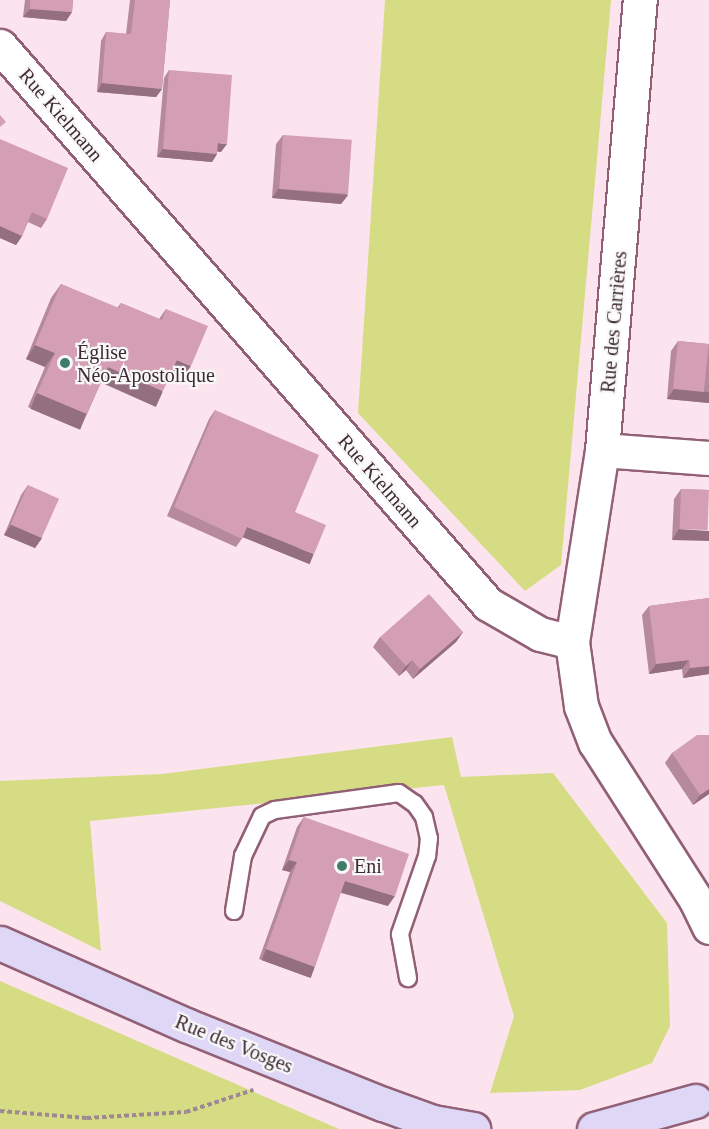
<!DOCTYPE html>
<meta charset="utf-8">
<style>
body{margin:0}
#map{position:relative;width:709px;height:1129px;overflow:hidden;background:#fbe4ed;font-family:"Times New Roman",serif}
div>[style]{position:absolute}
.green>*{inset:0;background:#d6dc84}
.path>*{height:4px;margin-top:-2px;transform-origin:0;background:repeating-linear-gradient(90deg,#9e8891 0 4.5px,transparent 0 7.5px)}
.roads{filter:drop-shadow(2px 0 #916076) drop-shadow(-2px 0 #916076) drop-shadow(0 2px #916076) drop-shadow(0 -2px #916076)}
.service>*{height:16px;margin:-8px;padding:0 8px;transform-origin:8px;border-radius:8px;background:#fff}
.minor>*{height:33px;margin:-16.5px;padding:0 16.5px;transform-origin:16.5px;border-radius:16.5px;background:#fff}
.secondary>*{height:33px;margin:-16.5px;padding:0 16.5px;transform-origin:16.5px;border-radius:16.5px;background:#ded7f6}
.wall>*{inset:0;background:#b6899c}
.shaded-wall>*{inset:0;background:#946f7f;transform-origin:0 0}
.building>*{inset:0;background:#d49fb5;transform-origin:0 0}
.dots>*{width:16px;height:16px;translate:-50% -50%;box-sizing:border-box;border:3px solid #f8f8f8;border-radius:50%}
span{translate:-50% -50%;white-space:nowrap;text-align:center;line-height:1.15;-webkit-text-stroke:4.5px #f8f8f8;paint-order:stroke}
.street-label{font-size:20px;color:#3f2a33}
.poi-label{font-size:20px;color:#3f2a33}
.left{translate:0 -50%;text-align:left}
</style>
<div id="map">
<div class="green">
<div style="clip-path:polygon(385px 0,611px 0,561px 565px,525px 591px,358px 413px)"></div>
<div style="clip-path:polygon(452px 737px,461px 777px,553px 773px,667px 923px,670px 1026px,652px 1063px,580px 1090px,490px 1093px,514px 1016px,444px 785px,90px 821px,101px 951px,0 901px,0 781px,162px 774px)"></div>
<div style="clip-path:polygon(0 981px,339px 1129px,0 1129px)"></div>
</div>
<div class="path">
<div style="left:0;top:1111px;width:87px;rotate:4.6deg"></div>
<div style="left:87px;top:1118px;width:99px;rotate:-3.5deg"></div>
<div style="left:186px;top:1112px;width:71px;rotate:-18.2deg"></div>
</div>
<div class="roads">
<div class="service">
<div style="left:234px;top:911px;width:56px;rotate:-80.7deg"></div>
<div style="left:243px;top:856px;width:44px;rotate:-64.6deg"></div>
<div style="left:262px;top:816px;width:14px;rotate:-25deg"></div>
<div style="left:275px;top:810px;width:125px;rotate:-7.8deg"></div>
<div style="left:399px;top:793px;width:19px;rotate:35deg"></div>
<div style="left:415px;top:804px;width:16px;rotate:55deg"></div>
<div style="left:424px;top:817px;width:22px;rotate:77deg"></div>
<div style="left:429px;top:838px;width:18px;rotate:96deg"></div>
<div style="left:427px;top:856px;width:83px;rotate:109.1deg"></div>
<div style="left:400px;top:934px;width:45px;rotate:79.7deg"></div>
</div>
<div class="minor">
<div style="left:0;top:46px;width:741px;rotate:48.83deg"></div>
<div style="left:488px;top:604px;width:60px;rotate:30deg"></div>
<div style="left:540px;top:634px;width:33px;rotate:14deg"></div>
<div style="left:572px;top:642px;width:65px;rotate:82deg"></div>
<div style="left:581px;top:706px;width:39px;rotate:69deg"></div>
<div style="left:595px;top:742px;width:188px;rotate:57.4deg"></div>
<div style="left:696px;top:900px;width:30px;rotate:64deg"></div>
<div style="left:602px;top:450px;width:107px;rotate:4.3deg"></div>
<div style="left:572px;top:642px;width:194px;rotate:-81.1deg"></div>
<div style="left:602px;top:450px;width:452px;rotate:-85.2deg"></div>
</div>
<div class="secondary">
<div style="left:0;top:943px;width:203px;rotate:23.8deg"></div>
<div style="left:186px;top:1025px;width:212px;rotate:21.9deg"></div>
<div style="left:383px;top:1104px;width:53px;rotate:19.8deg"></div>
<div style="left:433px;top:1122px;width:41px;rotate:9.9deg"></div>
<div style="left:594px;top:1129px;width:105px;rotate:-15.5deg"></div>
</div>
</div>
<div class="wall">
<div style="clip-path:polygon(25px 0,73px 0,72px 12px,66px 21px,23px 17px)"></div>
<div style="clip-path:polygon(130px 0,170px 0,162px 89px,156px 97px,97px 92px,101px 41px,106px 32px,126px 34px)"></div>
<div style="clip-path:polygon(169px 70px,221px 152px,217px 151px,217px 154px,212px 162px,157px 157px,164px 78px)"></div>
<div style="clip-path:polygon(283px 135px,348px 195px,341px 204px,272px 198px,276px 144px)"></div>
<div style="clip-path:polygon(0 139px,47px 219px,41px 228px,28px 222px,22px 236px,16px 245px,0 238px)"></div>
<div style="clip-path:polygon(61px 284px,117px 308px,121px 303px,159px 319px,166px 309px,181px 380px,170px 375px,154px 405px,101px 382px,87px 414px,77px 428px,28px 407px,45px 367px,26px 359px,51px 298px)"></div>
<div style="clip-path:polygon(678px 341px,709px 344px,709px 403px,667px 399px,671px 351px)"></div>
<div style="clip-path:polygon(215px 410px,308px 563px,243px 537px,236px 547px,167px 516px,209px 419px)"></div>
<div style="clip-path:polygon(28px 485px,42px 538px,35px 548px,4px 535px,21px 495px)"></div>
<div style="clip-path:polygon(681px 489px,709px 490px,672px 540px,674px 499px)"></div>
<div style="clip-path:polygon(709px 598px,709px 674px,683px 678px,682px 669px,649px 674px,642px 615px,649px 606px)"></div>
<div style="clip-path:polygon(463px 632px,456px 642px,413px 679px,406px 670px,399px 676px,373px 647px,380px 637px)"></div>
<div style="clip-path:polygon(709px 735px,709px 794px,693px 805px,665px 763px,672px 753px)"></div>
<div style="clip-path:polygon(304px 817px,388px 906px,341px 892px,308px 977px,259px 959px,290px 872px,282px 870px,297px 827px)"></div>
</div>
<div class="shaded-wall">
<div style="clip-path:polygon(30px 9px,72px 12px,66px 21px,23px 17px)"></div>
<div style="clip-path:polygon(102px 83px,162px 89px,156px 97px,97px 92px)"></div>
<div style="clip-path:polygon(218px 143px,227px 144px,221px 152px,213px 151px)"></div>
<div style="clip-path:polygon(163px 149px,217px 154px,212px 162px,157px 157px)"></div>
<div style="clip-path:polygon(278px 189px,348px 195px,341px 204px,272px 198px)"></div>
<div style="clip-path:polygon(0 226px,22px 236px,16px 245px,0 238px)"></div>
<div style="clip-path:polygon(35px 345px,55px 353px,45px 367px,26px 359px)"></div>
<div style="clip-path:polygon(177px 360px,191px 366px,181px 380px,167px 374px)"></div>
<div style="left:108px;top:367px;width:60px;height:17px;rotate:24deg"></div>
<div style="clip-path:polygon(674px 389px,709px 392px,709px 403px,667px 399px)"></div>
<div style="left:37px;top:393px;width:54px;height:17px;rotate:23deg"></div>
<div style="clip-path:polygon(11px 525px,42px 538px,35px 548px,4px 535px)"></div>
<div style="left:247px;top:527px;width:72px;height:11px;rotate:22deg"></div>
<div style="clip-path:polygon(679px 529px,709px 531px,709px 541px,672px 540px)"></div>
<div style="clip-path:polygon(463px 632px,456px 642px,413px 679px,420px 669px)"></div>
<div style="clip-path:polygon(412px 660px,406px 670px,399px 676px,406px 666px)"></div>
<div style="clip-path:polygon(689px 660px,682px 669px,649px 674px,656px 664px)"></div>
<div style="clip-path:polygon(709px 666px,709px 674px,683px 678px,690px 668px)"></div>
<div style="clip-path:polygon(709px 789px,709px 794px,693px 805px,700px 795px)"></div>
<div style="clip-path:polygon(289px 860px,297px 862px,290px 872px,282px 870px)"></div>
<div style="clip-path:polygon(345px 881px,395px 896px,388px 906px,338px 892px)"></div>
<div style="left:266px;top:949px;width:52px;height:12px;rotate:20deg"></div>
</div>
<div class="building">
<div style="clip-path:polygon(30px 0,73px 0,72px 12px,30px 9px)"></div>
<div style="clip-path:polygon(135px 0,170px 0,162px 89px,102px 83px,106px 32px,131px 34px)"></div>
<div style="clip-path:polygon(169px 70px,232px 75px,227px 144px,218px 143px,217px 154px,163px 149px)"></div>
<div style="clip-path:polygon(0 115px,6px 122px,0 127px)"></div>
<div style="left:283px;top:135px;width:69px;height:54px;rotate:4deg"></div>
<div style="clip-path:polygon(0 139px,68px 168px,47px 219px,32px 212px,22px 236px,0 226px)"></div>
<div style="clip-path:polygon(61px 284px,119px 308px,121px 303px,162px 320px,166px 309px,208px 326px,191px 366px,177px 360px,163px 391px,108px 367px,87px 414px,37px 393px,55px 353px,35px 345px)"></div>
<div style="left:678px;top:341px;width:31px;height:48px;rotate:6deg"></div>
<div style="clip-path:polygon(215px 410px,319px 455px,295px 512px,326px 525px,314px 554px,247px 527px,242px 539px,174px 507px)"></div>
<div style="left:28px;top:485px;width:34px;height:43px;rotate:24deg"></div>
<div style="left:681px;top:489px;width:28px;height:40px;rotate:2deg"></div>
<div style="clip-path:polygon(429px 594px,463px 632px,420px 669px,412px 660px,406px 666px,380px 637px)"></div>
<div style="clip-path:polygon(709px 598px,709px 666px,690px 668px,689px 660px,656px 664px,649px 606px)"></div>
<div style="clip-path:polygon(697px 735px,709px 735px,709px 789px,700px 795px,672px 753px)"></div>
<div style="clip-path:polygon(304px 817px,409px 854px,395px 896px,345px 881px,315px 967px,266px 949px,297px 862px,289px 860px)"></div>
</div>
<div class="dots">
<div style="left:65px;top:363px;background:#3e7d6a"></div>
<div style="left:342px;top:866px;background:#3e7d6a"></div>
</div>
<div class="street-label">
<span style="left:61px;top:115px;rotate:49deg">Rue Kielmann</span>
<span style="left:614px;top:322px;rotate:-85deg">Rue des Carrières</span>
<span style="left:380px;top:481px;rotate:49deg">Rue Kielmann</span>
<span style="left:234px;top:1044px;rotate:22deg">Rue des Vosges</span>
</div>
<div class="poi-label">
<span class="left" style="left:77px;top:364px">Église<br>Néo-Apostolique</span>
<span class="left" style="left:354px;top:866px">Eni</span>
</div>
</div>
